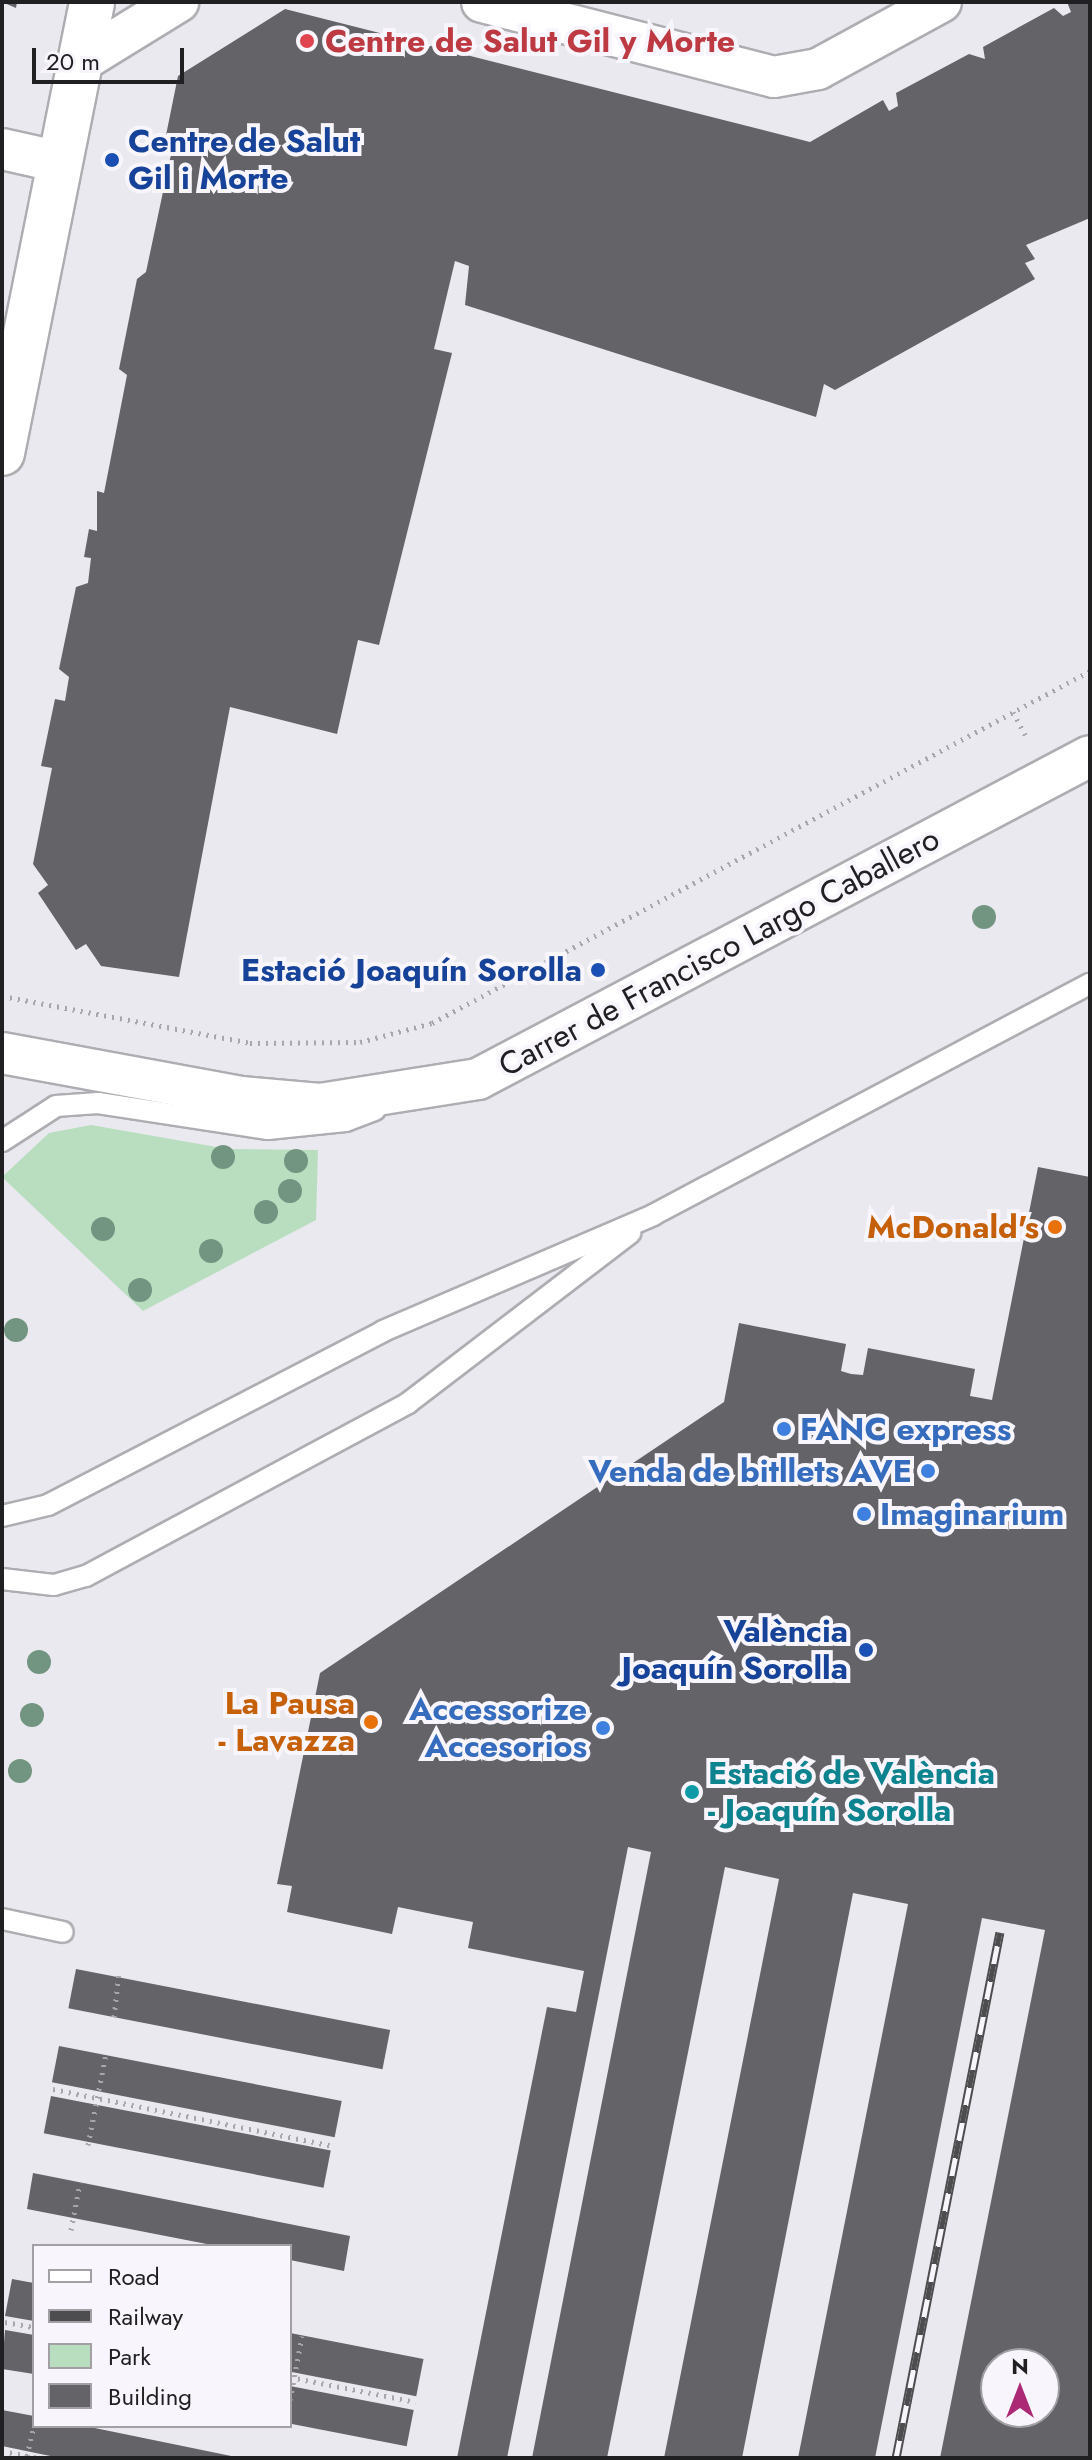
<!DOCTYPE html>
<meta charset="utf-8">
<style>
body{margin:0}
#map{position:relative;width:1092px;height:2460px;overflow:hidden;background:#eae9ef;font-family:Jost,sans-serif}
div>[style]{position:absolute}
.green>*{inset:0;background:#b8debf}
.building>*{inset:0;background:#646368;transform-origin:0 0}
.path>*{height:5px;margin-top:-2.5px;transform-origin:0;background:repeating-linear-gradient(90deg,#a7a6ab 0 2px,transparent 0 8px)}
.roads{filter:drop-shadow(2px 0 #aeadb2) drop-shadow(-2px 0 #aeadb2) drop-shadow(0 2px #aeadb2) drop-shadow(0 -2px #aeadb2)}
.lane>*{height:20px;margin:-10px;padding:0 10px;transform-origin:10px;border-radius:10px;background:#fff}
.street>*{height:40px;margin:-20px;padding:0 20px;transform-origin:20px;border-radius:20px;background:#fff}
.secondary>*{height:44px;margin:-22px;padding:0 22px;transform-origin:22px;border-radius:22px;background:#fff}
.rail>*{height:9px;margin-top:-4.5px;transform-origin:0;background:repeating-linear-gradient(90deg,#f8f6fc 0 18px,#4d4c4f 0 36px);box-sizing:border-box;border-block:2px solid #4d4c4f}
.trees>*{width:24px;height:24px;margin:-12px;border-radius:50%;background:#729581}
.dots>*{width:22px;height:22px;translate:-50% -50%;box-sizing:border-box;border:4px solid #f8f6fc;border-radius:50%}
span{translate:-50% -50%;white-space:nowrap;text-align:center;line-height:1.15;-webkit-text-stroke:8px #f8f6fc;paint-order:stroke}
.health-label{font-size:32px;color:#be3a42;font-weight:700}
.left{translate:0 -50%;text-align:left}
.transit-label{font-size:32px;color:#164399;font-weight:700}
.right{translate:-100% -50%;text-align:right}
.street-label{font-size:32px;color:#202022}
.food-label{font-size:32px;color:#c56008;font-weight:700}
.shop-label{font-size:32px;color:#366cbe;font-weight:700}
.culture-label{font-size:32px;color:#0d838f;font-weight:700}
.frame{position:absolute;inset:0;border:4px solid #202022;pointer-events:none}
.legend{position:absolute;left:32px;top:2244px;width:260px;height:184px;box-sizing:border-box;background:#f8f6fc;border:2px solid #a2a0a5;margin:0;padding:10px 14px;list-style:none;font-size:24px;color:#202022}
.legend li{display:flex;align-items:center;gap:16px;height:40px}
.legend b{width:40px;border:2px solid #a2a0a5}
.north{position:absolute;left:980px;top:2348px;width:80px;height:80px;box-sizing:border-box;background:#f8f6fc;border:2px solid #a2a0a5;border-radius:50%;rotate:0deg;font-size:22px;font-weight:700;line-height:32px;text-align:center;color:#202022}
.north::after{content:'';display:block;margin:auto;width:28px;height:36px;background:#ac2975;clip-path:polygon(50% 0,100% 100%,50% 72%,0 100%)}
.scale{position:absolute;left:32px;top:48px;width:152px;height:36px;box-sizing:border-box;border:4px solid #202022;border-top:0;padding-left:10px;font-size:24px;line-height:28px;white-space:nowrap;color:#202022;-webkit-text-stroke:6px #f8f6fc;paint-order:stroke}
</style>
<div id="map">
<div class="green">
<div style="clip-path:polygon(91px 1125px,228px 1149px,318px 1150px,316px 1220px,143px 1311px,2px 1177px,49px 1133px)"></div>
</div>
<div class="building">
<div style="clip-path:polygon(2px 2px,17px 2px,16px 8px)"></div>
<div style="clip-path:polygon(1067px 2px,1090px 2px,1090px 218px,1026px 245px,1035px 259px,1025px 263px,1035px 279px,835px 390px,824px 384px,816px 417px,465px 305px,469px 266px,455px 261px,434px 349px,452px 353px,379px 645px,358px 640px,337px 734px,230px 707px,179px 977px,101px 966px,86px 944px,76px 950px,38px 893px,48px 885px,33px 864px,52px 768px,41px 766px,55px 699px,65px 701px,69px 677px,59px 669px,76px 587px,88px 583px,91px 558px,84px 557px,89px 529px,97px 531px,97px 491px,104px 493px,127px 375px,119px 369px,137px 279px,146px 272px,170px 159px,172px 151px,163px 150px,178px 76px,285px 9px,810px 142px,883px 100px,889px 111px,898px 106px,896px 93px,969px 54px,985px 59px,983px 47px,1054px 8px,1063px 16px,1071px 12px)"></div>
<div style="clip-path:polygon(evenodd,1038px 1167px,1090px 1177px,1090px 2458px,940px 2458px,1045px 1930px,982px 1918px,875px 2458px,798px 2458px,908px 1904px,853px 1893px,742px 2458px,664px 2458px,779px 1879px,725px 1867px,607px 2458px,532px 2458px,651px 1852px,628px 1847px,507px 2458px,457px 2458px,547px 2007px,576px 2012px,584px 1971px,468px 1948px,473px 1922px,437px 1915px,398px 1907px,392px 1934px,287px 1912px,292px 1886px,277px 1884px,320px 1673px,724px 1402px,739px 1323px,846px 1344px,841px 1371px,851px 1374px,863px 1375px,868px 1348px,975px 1369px,970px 1396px,992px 1400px,1038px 1167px,996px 2364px,1044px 2364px,1044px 2412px,996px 2412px,996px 2364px)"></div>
<div style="left:76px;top:1969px;width:320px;height:40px;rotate:11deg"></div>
<div style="left:59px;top:2046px;width:288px;height:37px;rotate:11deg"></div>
<div style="left:51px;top:2096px;width:285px;height:38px;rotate:11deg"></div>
<div style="clip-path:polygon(33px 2173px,350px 2236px,344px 2271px,290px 2260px,290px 2246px,217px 2246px,27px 2209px)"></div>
<div style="clip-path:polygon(12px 2279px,34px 2283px,34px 2321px,5px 2316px)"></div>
<div style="clip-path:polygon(5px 2330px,34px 2335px,34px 2374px,2px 2369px)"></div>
<div style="left:290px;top:2333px;width:136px;height:38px;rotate:11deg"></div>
<div style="left:290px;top:2386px;width:126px;height:37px;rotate:11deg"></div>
<div style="clip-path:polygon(2px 2410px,34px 2416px,34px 2426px,85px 2426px,241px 2458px,60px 2458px,2px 2446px)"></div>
</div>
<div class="path">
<div style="left:1013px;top:712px;width:32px;rotate:62deg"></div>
<div style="left:2px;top:996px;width:252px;rotate:10.7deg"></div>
<div style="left:250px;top:1043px;width:110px;rotate:-0.5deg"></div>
<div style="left:360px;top:1042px;width:74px;rotate:-14.8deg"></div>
<div style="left:432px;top:1023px;width:746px;rotate:-28.14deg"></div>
<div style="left:114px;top:2017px;width:45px;rotate:-83.7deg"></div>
<div style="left:53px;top:2089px;width:285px;rotate:11.5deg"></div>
<div style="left:88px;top:2145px;width:93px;rotate:-78.8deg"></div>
<div style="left:71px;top:2230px;width:48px;rotate:-79.2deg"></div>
<div style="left:5px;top:2322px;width:29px;rotate:10deg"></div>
<div style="left:290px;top:2377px;width:128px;rotate:11.2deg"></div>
<div style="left:290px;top:2400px;width:65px;rotate:-79.4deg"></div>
<div style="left:2px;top:2451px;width:37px;rotate:11deg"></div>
<div style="left:27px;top:2456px;width:31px;rotate:-77deg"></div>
</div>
<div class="roads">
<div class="lane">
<div style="left:2px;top:1141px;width:64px;rotate:-32.9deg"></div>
<div style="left:56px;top:1106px;width:42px;rotate:-4.1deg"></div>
<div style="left:98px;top:1103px;width:172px;rotate:8.7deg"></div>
<div style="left:268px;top:1129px;width:78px;rotate:-5.9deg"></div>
<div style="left:346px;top:1121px;width:31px;rotate:-21deg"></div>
<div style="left:2px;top:1516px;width:47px;rotate:-13.4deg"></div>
<div style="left:48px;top:1505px;width:377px;rotate:-27.4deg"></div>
<div style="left:383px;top:1331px;width:294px;rotate:-23.2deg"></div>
<div style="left:653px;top:1215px;width:494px;rotate:-27.9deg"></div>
<div style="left:2px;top:1579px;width:52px;rotate:6.6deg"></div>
<div style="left:54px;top:1585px;width:33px;rotate:-16deg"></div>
<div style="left:86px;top:1576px;width:366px;rotate:-28.2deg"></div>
<div style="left:408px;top:1403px;width:280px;rotate:-37.4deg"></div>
<div style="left:2px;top:1919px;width:62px;rotate:12deg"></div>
</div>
<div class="street">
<div style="left:482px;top:2px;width:301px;rotate:14.4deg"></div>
<div style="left:774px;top:77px;width:45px;rotate:-10.3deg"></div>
<div style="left:818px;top:69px;width:140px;rotate:-28.6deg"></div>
<div style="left:82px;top:61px;width:113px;rotate:-31.6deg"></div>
<div style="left:2px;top:149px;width:59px;rotate:12.6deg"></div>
<div style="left:2px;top:1053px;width:243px;rotate:10.4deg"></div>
<div style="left:241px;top:1097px;width:79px;rotate:5.1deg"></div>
<div style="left:320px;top:1104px;width:160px;rotate:-9deg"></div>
<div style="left:478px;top:1079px;width:692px;rotate:-27.82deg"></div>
</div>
<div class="secondary">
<div style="left:2px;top:453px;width:460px;rotate:-78.7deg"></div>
</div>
</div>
<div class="rail">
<div style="left:896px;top:2458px;width:536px;rotate:-78.82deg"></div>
</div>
<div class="trees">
<div style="left:984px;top:917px"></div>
<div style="left:223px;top:1157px"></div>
<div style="left:296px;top:1161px"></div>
<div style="left:290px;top:1191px"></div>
<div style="left:266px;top:1212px"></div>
<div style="left:103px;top:1229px"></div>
<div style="left:211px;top:1251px"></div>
<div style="left:140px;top:1290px"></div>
<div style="left:16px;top:1330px"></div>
<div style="left:39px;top:1662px"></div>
<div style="left:32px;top:1715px"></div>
<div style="left:20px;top:1771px"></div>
</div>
<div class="dots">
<div style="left:307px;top:41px;background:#e0444e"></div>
<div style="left:112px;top:160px;background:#1a4fb4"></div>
<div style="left:598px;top:970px;background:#1a4fb4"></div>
<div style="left:1055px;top:1227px;background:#e8710a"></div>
<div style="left:784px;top:1429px;background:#3f7fe0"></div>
<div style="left:928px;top:1471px;background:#3f7fe0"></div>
<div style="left:864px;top:1514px;background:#3f7fe0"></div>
<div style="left:866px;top:1650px;background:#1a4fb4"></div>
<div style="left:371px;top:1722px;background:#e8710a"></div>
<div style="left:603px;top:1728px;background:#3f7fe0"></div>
<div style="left:692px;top:1792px;background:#0f9aa8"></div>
</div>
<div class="health-label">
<span class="left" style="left:325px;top:41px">Centre de Salut Gil y Morte</span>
</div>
<div class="transit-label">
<span class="left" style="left:128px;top:160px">Centre de Salut<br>Gil i Morte</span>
<span class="right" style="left:582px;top:970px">Estació Joaquín Sorolla</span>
<span class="right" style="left:848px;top:1650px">València<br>Joaquín Sorolla</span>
</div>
<div class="street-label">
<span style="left:719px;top:952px;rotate:-28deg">Carrer de Francisco Largo Caballero</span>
</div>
<div class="food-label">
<span class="right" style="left:1039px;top:1227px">McDonald's</span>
<span class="right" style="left:355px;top:1722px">La Pausa<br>- Lavazza</span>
</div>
<div class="shop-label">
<span class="left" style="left:800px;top:1429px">FANC express</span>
<span class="right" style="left:912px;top:1471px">Venda de bitllets AVE</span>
<span class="left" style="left:880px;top:1514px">Imaginarium</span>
<span class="right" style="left:587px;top:1728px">Accessorize<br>Accesorios</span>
</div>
<div class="culture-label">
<span class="left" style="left:708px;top:1792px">Estació de València<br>- Joaquín Sorolla</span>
</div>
<div class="frame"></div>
<ul class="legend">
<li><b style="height:10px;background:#fff"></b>Road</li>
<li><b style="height:10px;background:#4d4c4f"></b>Railway</li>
<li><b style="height:22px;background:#b8debf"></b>Park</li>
<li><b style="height:22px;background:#646368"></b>Building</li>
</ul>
<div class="north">N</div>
<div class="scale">20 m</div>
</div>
